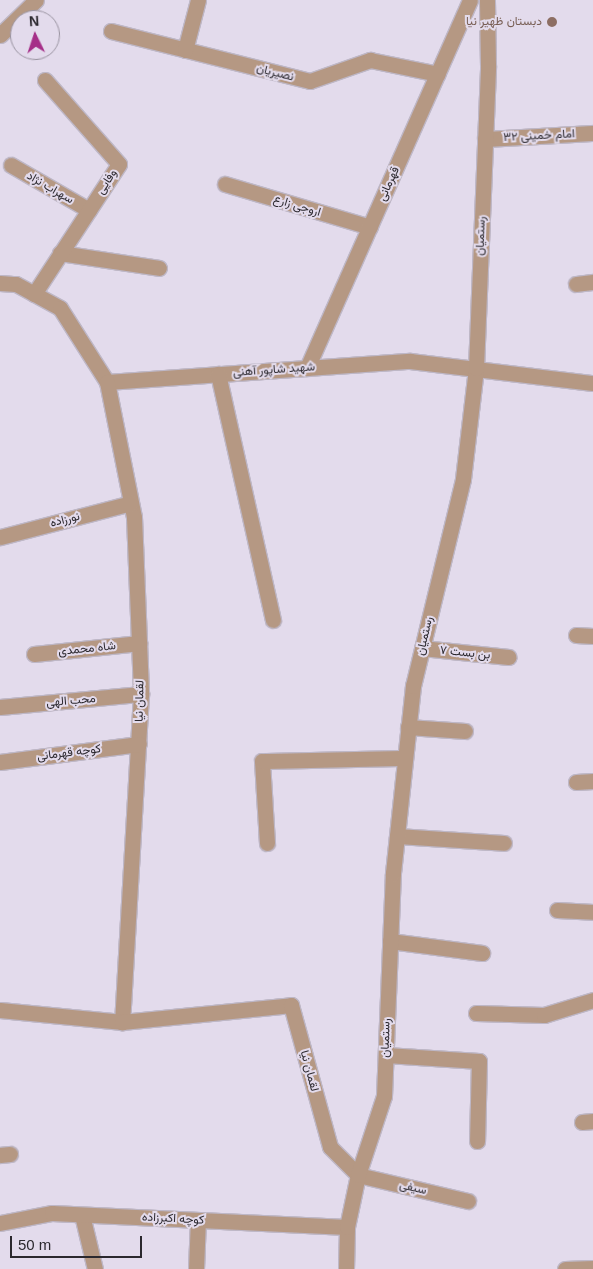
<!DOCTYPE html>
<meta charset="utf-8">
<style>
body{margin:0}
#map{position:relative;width:593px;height:1269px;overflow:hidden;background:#e3dbec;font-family:Arial,Vazirmatn,sans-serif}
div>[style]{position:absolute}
.roads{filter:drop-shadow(1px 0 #beb7c6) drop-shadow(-1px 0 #beb7c6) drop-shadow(0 1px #beb7c6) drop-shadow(0 -1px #beb7c6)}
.minor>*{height:15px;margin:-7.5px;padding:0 7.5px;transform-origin:7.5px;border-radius:7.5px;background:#b59883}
.dots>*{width:14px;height:14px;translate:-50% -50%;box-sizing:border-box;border:2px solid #e3dbec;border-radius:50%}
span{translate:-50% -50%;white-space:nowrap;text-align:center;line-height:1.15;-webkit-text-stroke:4px #e3dbec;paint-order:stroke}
.education-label{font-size:12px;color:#785e54}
.right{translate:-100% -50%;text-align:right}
.street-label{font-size:12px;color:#2b282e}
.north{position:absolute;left:10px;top:10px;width:50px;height:50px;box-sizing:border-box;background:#e3dbec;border:1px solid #9993a0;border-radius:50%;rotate:356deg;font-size:14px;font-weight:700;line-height:20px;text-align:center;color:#2b282e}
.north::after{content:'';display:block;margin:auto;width:18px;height:22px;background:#a52f88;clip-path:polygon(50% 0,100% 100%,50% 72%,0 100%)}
.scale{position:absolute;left:10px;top:1236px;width:132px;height:22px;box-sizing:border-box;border:2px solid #2b282e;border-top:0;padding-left:6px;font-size:15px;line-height:18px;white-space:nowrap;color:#2b282e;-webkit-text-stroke:4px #e3dbec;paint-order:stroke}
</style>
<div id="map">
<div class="roads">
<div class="minor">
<div style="left:111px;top:31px;width:205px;rotate:14.1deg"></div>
<div style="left:310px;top:81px;width:64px;rotate:-19.3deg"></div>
<div style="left:370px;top:60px;width:69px;rotate:11.6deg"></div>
<div style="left:0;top:35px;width:50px;rotate:-44.2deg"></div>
<div style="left:185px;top:50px;width:52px;rotate:-75.4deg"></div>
<div style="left:485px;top:139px;width:108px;rotate:-3.2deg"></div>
<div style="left:11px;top:165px;width:90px;rotate:30deg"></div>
<div style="left:225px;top:184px;width:151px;rotate:16.5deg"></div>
<div style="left:60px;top:253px;width:100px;rotate:8.6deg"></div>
<div style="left:0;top:283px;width:16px;rotate:4deg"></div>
<div style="left:16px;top:284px;width:50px;rotate:28.6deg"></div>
<div style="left:60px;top:308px;width:88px;rotate:57.6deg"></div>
<div style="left:107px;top:382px;width:304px;rotate:-4deg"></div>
<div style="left:410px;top:361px;width:184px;rotate:6.9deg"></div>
<div style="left:576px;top:284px;width:17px;rotate:-7deg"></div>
<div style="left:34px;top:294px;width:155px;rotate:-56.8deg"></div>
<div style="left:119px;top:164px;width:112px;rotate:-131.4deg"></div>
<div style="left:307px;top:368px;width:402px;rotate:-66.1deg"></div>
<div style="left:218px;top:374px;width:252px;rotate:77.4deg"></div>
<div style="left:107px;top:382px;width:138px;rotate:78.7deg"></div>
<div style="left:134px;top:517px;width:177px;rotate:87.7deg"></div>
<div style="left:141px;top:694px;width:329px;rotate:93.3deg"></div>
<div style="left:0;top:537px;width:135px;rotate:-14.5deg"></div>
<div style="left:576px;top:635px;width:17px;rotate:3deg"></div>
<div style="left:422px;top:648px;width:87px;rotate:5.9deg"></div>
<div style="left:34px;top:654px;width:106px;rotate:-6deg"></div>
<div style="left:0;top:707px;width:142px;rotate:-5.3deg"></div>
<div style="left:408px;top:727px;width:57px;rotate:4deg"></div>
<div style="left:0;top:762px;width:140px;rotate:-7.4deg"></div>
<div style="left:576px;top:782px;width:17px;rotate:-3deg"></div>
<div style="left:397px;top:836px;width:107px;rotate:3.7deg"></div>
<div style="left:267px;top:843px;width:82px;rotate:-93.5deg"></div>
<div style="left:262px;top:761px;width:142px;rotate:-1.2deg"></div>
<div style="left:557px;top:910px;width:36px;rotate:3deg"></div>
<div style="left:390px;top:941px;width:93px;rotate:7.4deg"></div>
<div style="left:0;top:1010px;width:123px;rotate:5.6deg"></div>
<div style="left:122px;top:1022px;width:170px;rotate:-5.7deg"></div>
<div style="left:291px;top:1005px;width:147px;rotate:74.6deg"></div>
<div style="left:330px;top:1147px;width:40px;rotate:45deg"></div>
<div style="left:358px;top:1175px;width:113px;rotate:13.3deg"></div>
<div style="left:476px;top:1013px;width:68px;rotate:1.7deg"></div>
<div style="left:544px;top:1015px;width:51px;rotate:-17deg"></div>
<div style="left:386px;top:1055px;width:93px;rotate:3.7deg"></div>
<div style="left:479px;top:1061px;width:80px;rotate:91.4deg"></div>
<div style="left:582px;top:1122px;width:11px;rotate:-5deg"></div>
<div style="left:0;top:1155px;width:10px;rotate:-6deg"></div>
<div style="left:82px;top:1215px;width:56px;rotate:76.5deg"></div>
<div style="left:0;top:1223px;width:53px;rotate:-10.9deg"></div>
<div style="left:52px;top:1213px;width:295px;rotate:2.7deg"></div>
<div style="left:196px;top:1269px;width:49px;rotate:-87.7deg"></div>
<div style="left:346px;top:1269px;width:42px;rotate:-88.6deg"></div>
<div style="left:347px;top:1227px;width:53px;rotate:-78.1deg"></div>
<div style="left:358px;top:1175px;width:83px;rotate:-71.8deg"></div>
<div style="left:384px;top:1096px;width:223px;rotate:-87.7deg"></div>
<div style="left:393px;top:873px;width:188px;rotate:-83.9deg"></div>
<div style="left:413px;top:686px;width:213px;rotate:-76.4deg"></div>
<div style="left:463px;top:479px;width:112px;rotate:-83.3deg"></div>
<div style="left:476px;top:368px;width:303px;rotate:-87.7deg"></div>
<div style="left:488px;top:65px;width:65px;rotate:-90.9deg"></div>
<div style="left:565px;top:1269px;width:28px;rotate:-2deg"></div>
</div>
</div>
<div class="dots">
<div style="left:552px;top:22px;background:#8d6e63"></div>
</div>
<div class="education-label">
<span class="right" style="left:542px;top:22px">دبستان ظهیر نیا</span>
</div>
<div class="street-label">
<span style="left:275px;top:73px;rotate:14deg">نصیریان</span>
<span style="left:539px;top:136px;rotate:-3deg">امام خمینی ۳۲</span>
<span style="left:107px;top:182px;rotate:-57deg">وفایی</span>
<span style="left:389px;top:184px;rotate:-66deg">قهرمانی</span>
<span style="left:50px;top:188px;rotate:30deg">سهراب نژاد</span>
<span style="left:297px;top:206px;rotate:17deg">اروجی زارع</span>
<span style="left:481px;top:236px;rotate:-88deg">رستمیان</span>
<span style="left:274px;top:370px;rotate:-4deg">شهید شاپور آهنی</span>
<span style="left:65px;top:520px;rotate:-14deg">نورزاده</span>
<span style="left:425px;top:636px;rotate:-77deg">رستمیان</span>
<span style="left:87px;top:649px;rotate:-6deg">شاه محمدی</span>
<span style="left:465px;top:653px;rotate:6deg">بن بست ۷</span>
<span style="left:71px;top:701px;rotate:-5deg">محب الهی</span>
<span style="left:140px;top:701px;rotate:-89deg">لقمان نیا</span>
<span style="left:69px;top:753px;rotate:-7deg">کوچه قهرمانی</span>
<span style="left:386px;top:1038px;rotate:-88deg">رستمیان</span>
<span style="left:309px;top:1071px;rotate:75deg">لقمان نیا</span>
<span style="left:413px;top:1188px;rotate:13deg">سیفی</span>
<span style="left:173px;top:1219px;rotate:3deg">کوچه اکبرزاده</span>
</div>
<div class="north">N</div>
<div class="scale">50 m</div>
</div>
